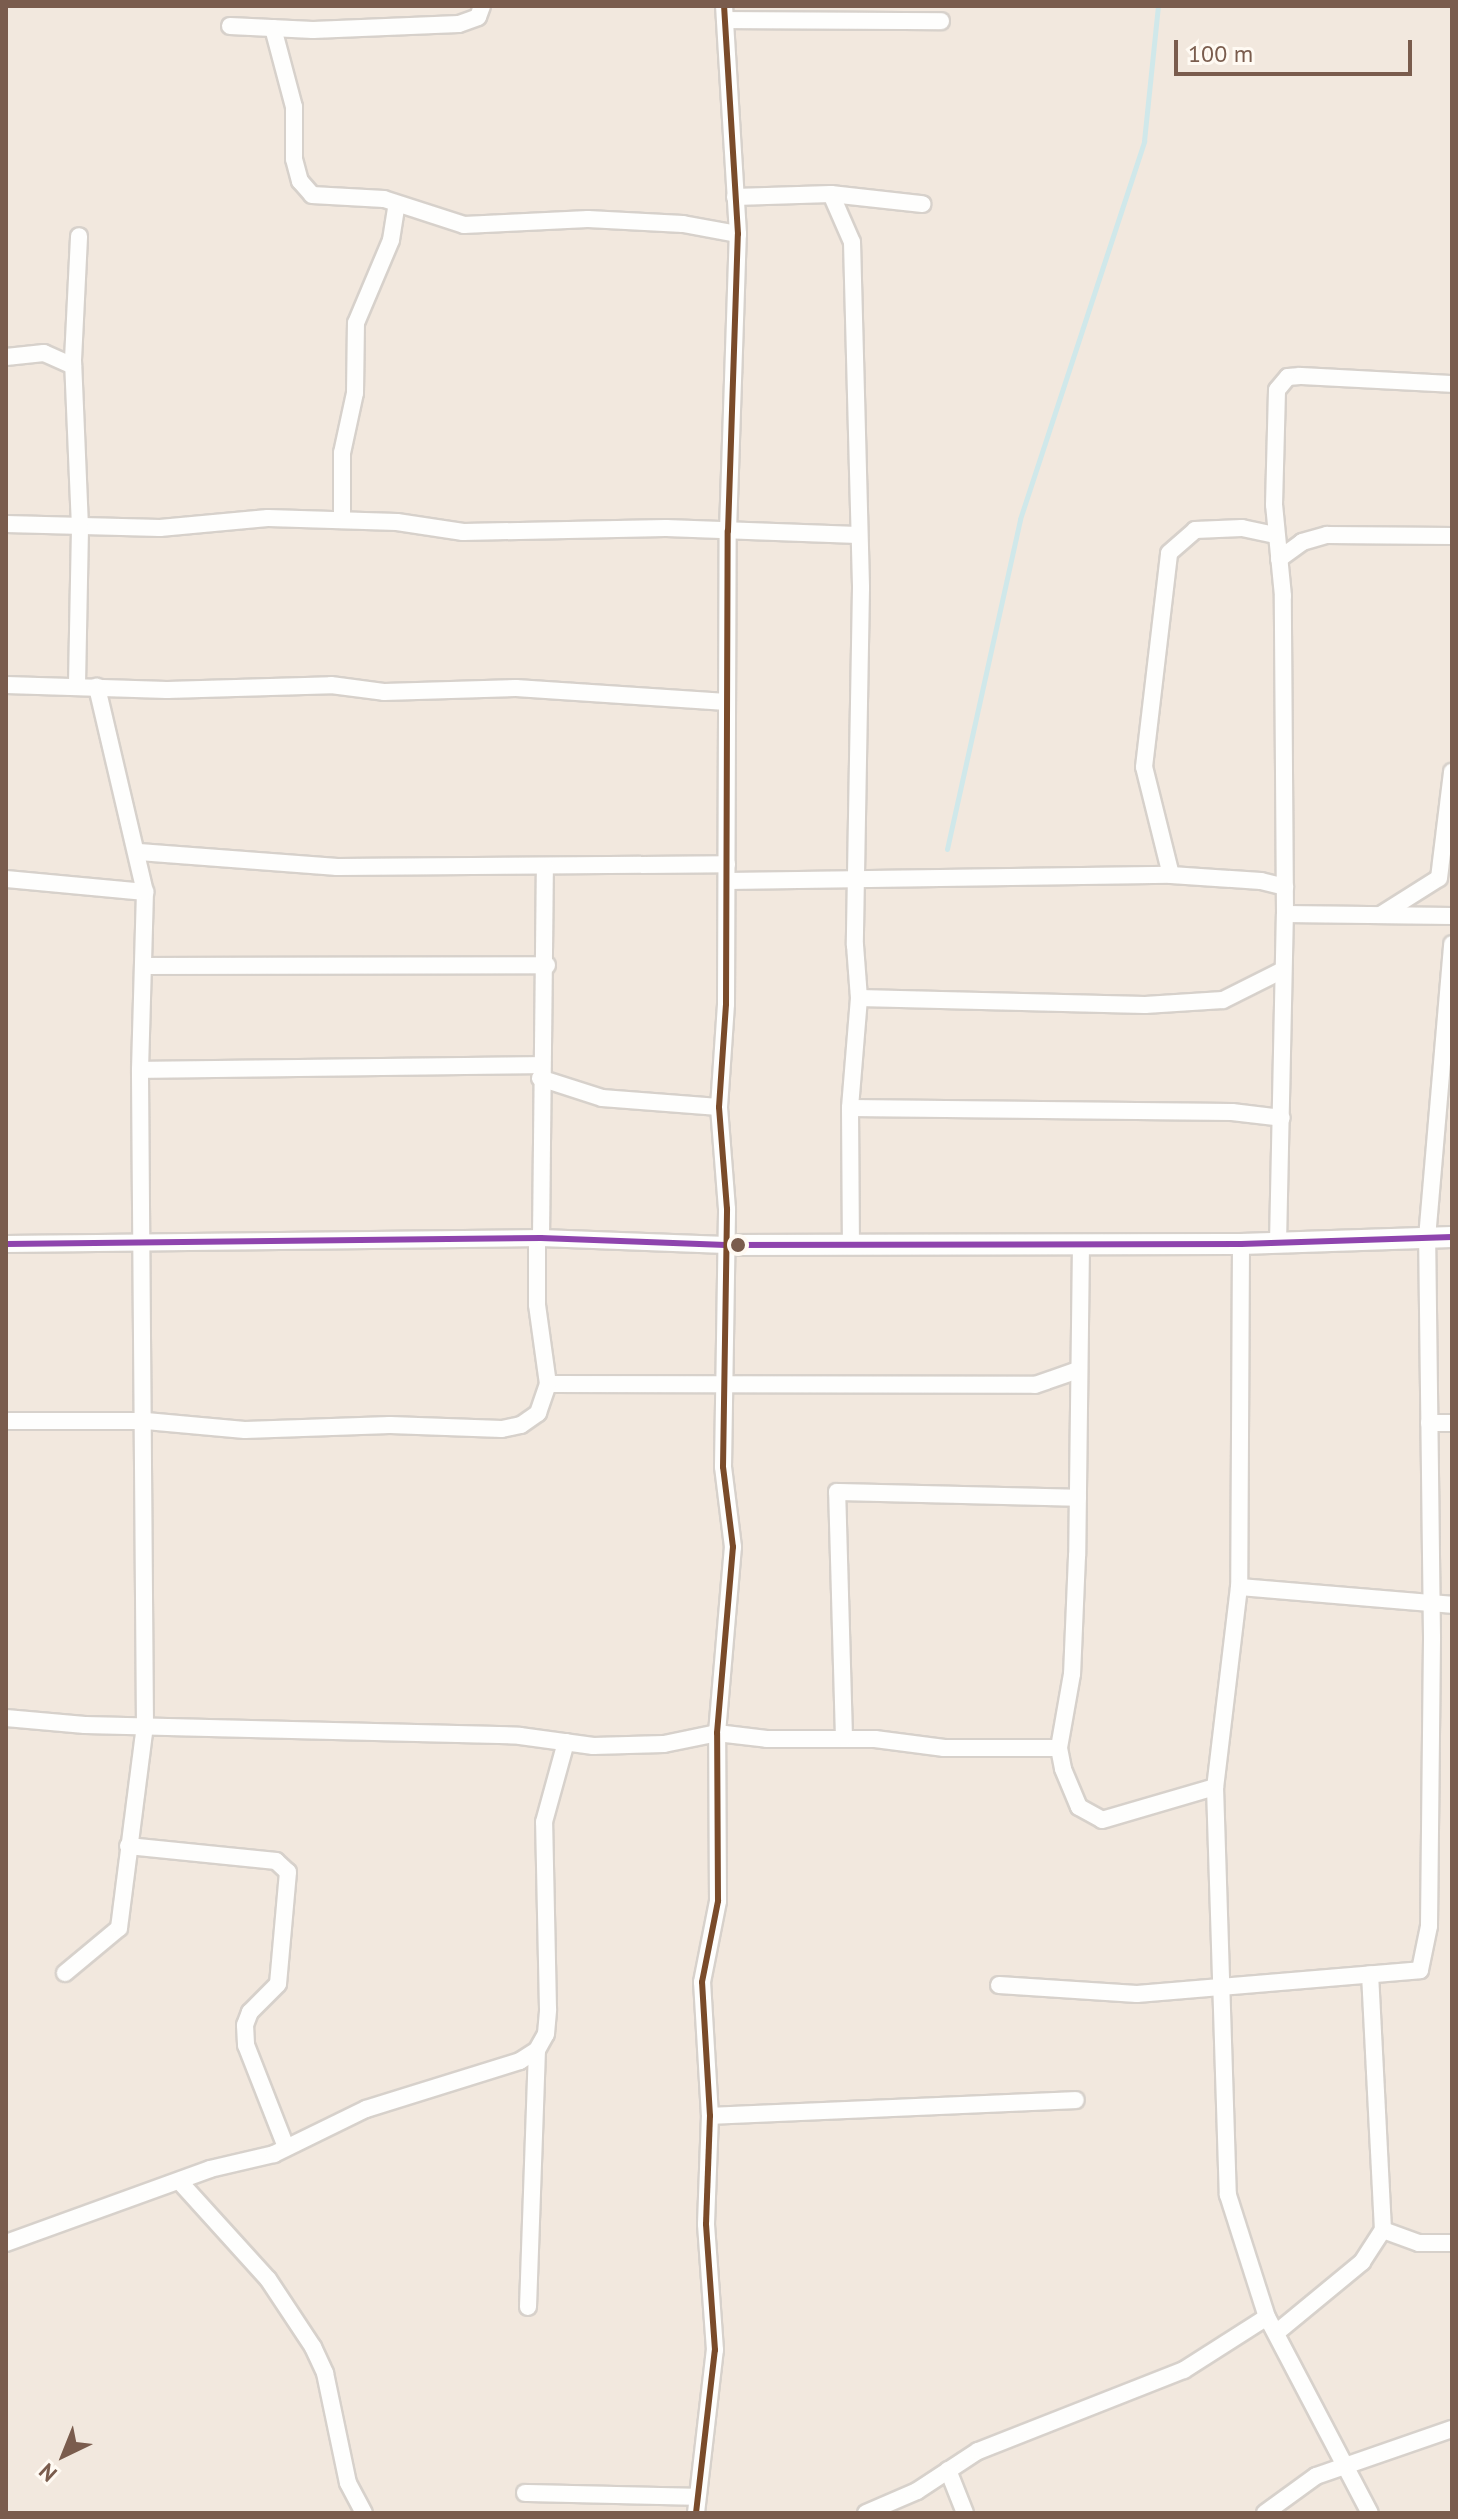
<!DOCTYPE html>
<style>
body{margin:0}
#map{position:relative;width:1458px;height:2519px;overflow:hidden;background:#f9f5f0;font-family:"PT Sans",sans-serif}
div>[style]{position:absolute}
.residential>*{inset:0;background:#f2e8de;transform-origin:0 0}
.stream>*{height:5px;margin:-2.5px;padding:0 2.5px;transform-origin:2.5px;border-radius:2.5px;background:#d0e8ea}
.roads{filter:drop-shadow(2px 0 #d7d1cb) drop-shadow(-2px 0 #d7d1cb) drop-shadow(0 2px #d7d1cb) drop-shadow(0 -2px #d7d1cb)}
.minor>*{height:16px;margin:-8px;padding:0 8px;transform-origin:8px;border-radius:8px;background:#fefefd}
.tertiary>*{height:20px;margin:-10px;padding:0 10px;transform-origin:10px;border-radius:10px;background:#fefefd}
.bus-1>*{height:6px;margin:-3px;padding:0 3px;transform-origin:3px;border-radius:3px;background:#8e44ad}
.bus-2>*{height:6px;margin:-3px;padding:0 3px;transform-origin:3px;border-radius:3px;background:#7a4b2a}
.dots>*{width:22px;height:22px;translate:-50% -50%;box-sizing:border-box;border:4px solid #fffaf3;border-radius:50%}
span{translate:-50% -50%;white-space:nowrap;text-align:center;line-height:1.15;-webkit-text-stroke:7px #fffaf3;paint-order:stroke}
.frame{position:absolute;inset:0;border:8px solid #7a5c4d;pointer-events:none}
.north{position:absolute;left:24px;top:2415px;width:80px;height:80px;-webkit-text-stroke:6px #fffaf3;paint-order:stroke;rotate:223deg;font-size:22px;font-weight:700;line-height:32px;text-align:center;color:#7a5c4d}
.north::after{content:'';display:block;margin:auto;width:28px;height:36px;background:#7a5c4d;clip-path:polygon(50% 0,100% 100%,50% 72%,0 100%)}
.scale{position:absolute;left:1174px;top:40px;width:238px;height:36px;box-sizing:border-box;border:4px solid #7a5c4d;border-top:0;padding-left:10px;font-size:24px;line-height:28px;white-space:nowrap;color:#7a5c4d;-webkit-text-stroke:6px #fffaf3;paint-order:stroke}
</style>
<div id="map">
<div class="residential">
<div style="left:6px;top:6px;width:1446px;height:2507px"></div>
</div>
<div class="stream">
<div style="left:947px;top:849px;width:338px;rotate:-77.5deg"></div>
<div style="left:1020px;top:519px;width:398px;rotate:-71.8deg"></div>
<div style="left:1144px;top:141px;width:136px;rotate:-84.1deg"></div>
</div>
<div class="roads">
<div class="minor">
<div style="left:725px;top:20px;width:216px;rotate:0.3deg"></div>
<div style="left:230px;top:26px;width:83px;rotate:2.8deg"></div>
<div style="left:313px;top:30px;width:146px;rotate:-2.4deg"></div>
<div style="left:459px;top:24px;width:20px;rotate:-20deg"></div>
<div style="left:478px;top:17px;width:12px;rotate:-70deg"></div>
<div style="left:273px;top:28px;width:82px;rotate:75.1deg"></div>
<div style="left:294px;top:107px;width:52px;rotate:90deg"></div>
<div style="left:294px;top:159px;width:23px;rotate:75deg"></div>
<div style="left:300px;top:181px;width:18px;rotate:49deg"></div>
<div style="left:312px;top:195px;width:72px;rotate:3.2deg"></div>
<div style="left:384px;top:199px;width:84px;rotate:18deg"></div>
<div style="left:464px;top:225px;width:124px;rotate:-2.8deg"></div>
<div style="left:588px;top:219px;width:95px;rotate:3deg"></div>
<div style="left:683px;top:224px;width:56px;rotate:10.3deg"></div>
<div style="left:831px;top:194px;width:52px;rotate:66.4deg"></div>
<div style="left:852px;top:242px;width:346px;rotate:88.5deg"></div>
<div style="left:861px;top:588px;width:357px;rotate:91deg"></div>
<div style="left:855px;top:945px;width:53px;rotate:85.7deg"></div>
<div style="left:859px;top:998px;width:110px;rotate:94.7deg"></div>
<div style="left:850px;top:1108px;width:136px;rotate:89.6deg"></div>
<div style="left:735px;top:197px;width:96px;rotate:-1.8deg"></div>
<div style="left:831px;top:194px;width:92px;rotate:6.3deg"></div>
<div style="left:6px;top:357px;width:38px;rotate:-6deg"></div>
<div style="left:44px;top:353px;width:32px;rotate:24deg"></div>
<div style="left:342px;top:520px;width:67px;rotate:-90deg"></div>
<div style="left:342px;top:453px;width:61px;rotate:-77.8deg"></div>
<div style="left:355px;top:393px;width:70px;rotate:-89.2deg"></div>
<div style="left:356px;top:323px;width:90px;rotate:-67.1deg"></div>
<div style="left:391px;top:240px;width:36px;rotate:-81deg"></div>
<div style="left:6px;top:524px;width:154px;rotate:1.5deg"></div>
<div style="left:160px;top:528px;width:108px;rotate:-5.3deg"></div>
<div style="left:268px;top:518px;width:129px;rotate:1.8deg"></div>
<div style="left:397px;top:522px;width:67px;rotate:8.6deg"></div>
<div style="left:463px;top:532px;width:203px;rotate:-1.1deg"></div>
<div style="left:666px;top:528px;width:192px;rotate:2.1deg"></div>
<div style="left:1279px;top:559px;width:29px;rotate:-36deg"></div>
<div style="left:1302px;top:542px;width:26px;rotate:-16deg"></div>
<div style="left:1327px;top:535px;width:125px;rotate:0.5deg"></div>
<div style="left:77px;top:684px;width:157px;rotate:-88.9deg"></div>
<div style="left:80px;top:527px;width:167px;rotate:-92.4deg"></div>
<div style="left:73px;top:360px;width:124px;rotate:-87.2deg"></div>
<div style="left:6px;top:685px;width:161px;rotate:1.8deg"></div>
<div style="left:167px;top:690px;width:164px;rotate:-1.7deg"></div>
<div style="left:331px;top:685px;width:53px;rotate:7.5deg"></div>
<div style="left:384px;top:692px;width:132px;rotate:-1.7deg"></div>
<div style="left:516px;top:688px;width:211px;rotate:3.8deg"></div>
<div style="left:139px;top:852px;width:199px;rotate:4.3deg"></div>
<div style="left:337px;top:867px;width:390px;rotate:-0.4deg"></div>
<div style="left:1171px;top:875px;width:111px;rotate:-104deg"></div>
<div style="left:1144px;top:767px;width:215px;rotate:-83.3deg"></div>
<div style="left:1169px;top:553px;width:35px;rotate:-41deg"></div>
<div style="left:1195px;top:530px;width:47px;rotate:-2.4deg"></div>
<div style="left:1242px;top:528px;width:35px;rotate:12deg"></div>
<div style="left:6px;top:879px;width:140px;rotate:5.3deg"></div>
<div style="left:727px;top:881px;width:444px;rotate:-0.8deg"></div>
<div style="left:1171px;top:875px;width:90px;rotate:3.8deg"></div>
<div style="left:1261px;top:881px;width:25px;rotate:14deg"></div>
<div style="left:1285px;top:914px;width:167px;rotate:0.7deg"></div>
<div style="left:1382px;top:914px;width:67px;rotate:-32.3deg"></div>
<div style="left:1439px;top:878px;width:107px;rotate:-83deg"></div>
<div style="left:145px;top:966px;width:402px;rotate:-0.1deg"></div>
<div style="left:859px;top:998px;width:286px;rotate:1.4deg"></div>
<div style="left:1145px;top:1005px;width:78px;rotate:-3.7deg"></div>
<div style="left:1223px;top:1000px;width:67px;rotate:-26.6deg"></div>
<div style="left:140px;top:1070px;width:400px;rotate:-0.7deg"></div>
<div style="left:540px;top:1078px;width:65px;rotate:17.9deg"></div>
<div style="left:602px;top:1098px;width:117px;rotate:4.4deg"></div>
<div style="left:850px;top:1108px;width:382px;rotate:0.6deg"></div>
<div style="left:1232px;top:1112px;width:50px;rotate:6.8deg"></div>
<div style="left:541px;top:1238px;width:372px;rotate:-89.4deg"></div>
<div style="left:1278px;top:1243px;width:329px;rotate:-88.8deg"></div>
<div style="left:1285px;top:914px;width:318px;rotate:-90.4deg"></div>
<div style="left:1283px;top:596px;width:91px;rotate:-95.6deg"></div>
<div style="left:1274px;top:505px;width:115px;rotate:-88.5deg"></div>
<div style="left:1277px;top:390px;width:17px;rotate:-50deg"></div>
<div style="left:1288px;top:377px;width:12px;rotate:-5deg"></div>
<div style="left:1300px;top:376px;width:152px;rotate:3deg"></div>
<div style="left:6px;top:1244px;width:535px;rotate:-0.64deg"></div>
<div style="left:541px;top:1238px;width:185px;rotate:2.2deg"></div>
<div style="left:1081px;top:1244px;width:312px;rotate:90.7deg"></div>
<div style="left:1077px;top:1556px;width:118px;rotate:92.4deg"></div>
<div style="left:1072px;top:1674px;width:75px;rotate:100deg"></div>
<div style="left:1059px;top:1748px;width:21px;rotate:79deg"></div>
<div style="left:1063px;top:1769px;width:41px;rotate:67.2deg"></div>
<div style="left:1079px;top:1807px;width:26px;rotate:29deg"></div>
<div style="left:1102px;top:1820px;width:118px;rotate:-16.3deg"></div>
<div style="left:1241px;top:1244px;width:343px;rotate:90.3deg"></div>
<div style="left:1239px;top:1587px;width:201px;rotate:96.8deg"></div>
<div style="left:1215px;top:1787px;width:408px;rotate:88.2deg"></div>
<div style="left:1228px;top:2195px;width:128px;rotate:72.3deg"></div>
<div style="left:1267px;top:2317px;width:221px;rotate:62.3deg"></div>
<div style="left:548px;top:1384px;width:487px;rotate:0.1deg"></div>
<div style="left:1035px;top:1385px;width:46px;rotate:-19.2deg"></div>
<div style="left:9px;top:1421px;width:137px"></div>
<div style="left:146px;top:1421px;width:99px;rotate:5.2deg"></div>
<div style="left:245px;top:1430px;width:145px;rotate:-2deg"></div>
<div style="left:390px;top:1425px;width:112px;rotate:2deg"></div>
<div style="left:502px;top:1429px;width:19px;rotate:-12deg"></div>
<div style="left:521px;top:1425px;width:21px;rotate:-35deg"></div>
<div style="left:538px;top:1413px;width:31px;rotate:-71deg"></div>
<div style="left:548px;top:1384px;width:80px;rotate:-97.9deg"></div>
<div style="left:537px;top:1305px;width:67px;rotate:-90deg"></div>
<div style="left:1429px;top:1423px;width:23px"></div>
<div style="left:1239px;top:1587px;width:214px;rotate:4.8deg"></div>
<div style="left:6px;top:1718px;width:79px;rotate:5.1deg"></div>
<div style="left:85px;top:1725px;width:435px;rotate:1.4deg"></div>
<div style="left:520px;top:1736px;width:74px;rotate:7.8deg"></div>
<div style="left:593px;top:1746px;width:71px;rotate:-1.6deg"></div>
<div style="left:664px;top:1744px;width:54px;rotate:-11.7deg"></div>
<div style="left:717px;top:1733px;width:50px;rotate:6.8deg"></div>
<div style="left:767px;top:1739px;width:108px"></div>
<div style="left:875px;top:1739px;width:70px;rotate:7.4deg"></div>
<div style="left:944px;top:1748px;width:115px"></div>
<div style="left:844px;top:1738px;width:246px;rotate:-91.6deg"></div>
<div style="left:837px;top:1492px;width:241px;rotate:1.4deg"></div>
<div style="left:128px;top:1846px;width:149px;rotate:5.8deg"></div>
<div style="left:276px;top:1861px;width:16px;rotate:43deg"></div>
<div style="left:288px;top:1872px;width:112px;rotate:95.1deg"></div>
<div style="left:278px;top:1984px;width:40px;rotate:135deg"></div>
<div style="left:250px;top:2012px;width:14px;rotate:111deg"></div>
<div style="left:245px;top:2025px;width:20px;rotate:87deg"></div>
<div style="left:246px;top:2045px;width:110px;rotate:68.6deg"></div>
<div style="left:65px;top:1973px;width:70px;rotate:-39.8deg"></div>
<div style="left:119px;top:1928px;width:204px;rotate:-82.7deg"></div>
<div style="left:145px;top:1726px;width:656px;rotate:-90.44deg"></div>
<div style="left:140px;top:1070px;width:178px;rotate:-88.4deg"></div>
<div style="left:145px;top:892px;width:211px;rotate:-103.2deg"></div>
<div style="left:999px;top:1985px;width:138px;rotate:3.7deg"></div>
<div style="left:1137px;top:1994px;width:284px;rotate:-4.8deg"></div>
<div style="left:1420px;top:1970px;width:45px;rotate:-78.4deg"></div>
<div style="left:1429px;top:1926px;width:289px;rotate:-89.4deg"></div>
<div style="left:1432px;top:1637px;width:399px;rotate:-90.7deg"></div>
<div style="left:1427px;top:1238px;width:295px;rotate:-85.1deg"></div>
<div style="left:710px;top:2116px;width:366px;rotate:-2.5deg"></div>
<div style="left:180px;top:2182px;width:131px;rotate:47.8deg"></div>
<div style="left:268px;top:2279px;width:82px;rotate:56.5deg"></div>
<div style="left:313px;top:2347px;width:29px;rotate:65deg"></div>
<div style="left:325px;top:2373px;width:112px;rotate:78.2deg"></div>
<div style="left:348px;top:2483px;width:34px;rotate:62deg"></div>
<div style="left:1383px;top:2230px;width:38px;rotate:20deg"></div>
<div style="left:1419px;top:2243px;width:33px"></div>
<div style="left:6px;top:2243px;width:217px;rotate:-19.9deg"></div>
<div style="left:210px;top:2169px;width:66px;rotate:-13.2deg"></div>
<div style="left:274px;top:2154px;width:102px;rotate:-26.1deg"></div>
<div style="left:366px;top:2109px;width:161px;rotate:-17.3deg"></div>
<div style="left:520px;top:2061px;width:20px;rotate:-33deg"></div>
<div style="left:528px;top:2307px;width:257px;rotate:-88deg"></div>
<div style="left:537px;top:2050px;width:18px;rotate:-61deg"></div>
<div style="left:546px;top:2034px;width:25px;rotate:-85deg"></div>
<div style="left:548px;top:2009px;width:187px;rotate:-91.2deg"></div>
<div style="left:544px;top:1822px;width:83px;rotate:-74.6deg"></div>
<div style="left:1276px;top:2333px;width:112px;rotate:-39.5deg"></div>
<div style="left:1362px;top:2262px;width:38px;rotate:-57deg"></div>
<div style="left:1383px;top:2230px;width:256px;rotate:-92.9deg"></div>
<div style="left:948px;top:2470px;width:46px;rotate:68.4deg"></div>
<div style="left:525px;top:2493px;width:171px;rotate:1.3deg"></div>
<div style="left:696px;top:2513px;width:164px;rotate:-83.4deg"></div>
<div style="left:715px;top:2350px;width:126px;rotate:-94.1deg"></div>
<div style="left:706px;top:2224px;width:108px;rotate:-87.9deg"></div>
<div style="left:710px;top:2116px;width:134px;rotate:-93.4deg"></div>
<div style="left:702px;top:1982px;width:83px;rotate:-78.8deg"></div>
<div style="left:718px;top:1901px;width:168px;rotate:-90.3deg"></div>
<div style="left:717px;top:1733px;width:187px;rotate:-85.1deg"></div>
<div style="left:733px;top:1547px;width:81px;rotate:-97.1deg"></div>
<div style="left:723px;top:1467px;width:258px;rotate:-89.1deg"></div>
<div style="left:727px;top:1209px;width:102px;rotate:-94.5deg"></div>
<div style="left:719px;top:1107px;width:103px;rotate:-86.1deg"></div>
<div style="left:726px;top:1004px;width:473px;rotate:-89.8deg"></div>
<div style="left:728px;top:531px;width:297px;rotate:-88.1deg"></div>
<div style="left:738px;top:234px;width:228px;rotate:-93.5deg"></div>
<div style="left:866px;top:2513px;width:56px;rotate:-23.3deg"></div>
<div style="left:917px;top:2491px;width:73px;rotate:-33.3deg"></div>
<div style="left:978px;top:2451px;width:221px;rotate:-21.5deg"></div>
<div style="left:1184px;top:2370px;width:98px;rotate:-32.6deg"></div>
<div style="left:1265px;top:2513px;width:63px;rotate:-36deg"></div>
<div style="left:1316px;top:2476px;width:144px;rotate:-19.1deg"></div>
</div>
<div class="tertiary">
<div style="left:726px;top:1245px;width:515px;rotate:-0.11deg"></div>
<div style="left:1241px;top:1244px;width:211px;rotate:-1.9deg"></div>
</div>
</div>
<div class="bus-1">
<div style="left:6px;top:1244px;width:535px;rotate:-0.64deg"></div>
<div style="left:541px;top:1238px;width:185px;rotate:2.2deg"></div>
<div style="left:726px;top:1245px;width:515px;rotate:-0.11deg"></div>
<div style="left:1241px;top:1244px;width:211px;rotate:-1.9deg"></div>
</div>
<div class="bus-2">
<div style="left:696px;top:2513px;width:164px;rotate:-83.4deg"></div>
<div style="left:715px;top:2350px;width:126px;rotate:-94.1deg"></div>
<div style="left:706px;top:2224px;width:108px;rotate:-87.9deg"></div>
<div style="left:710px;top:2116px;width:134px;rotate:-93.4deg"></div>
<div style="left:702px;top:1982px;width:83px;rotate:-78.8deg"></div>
<div style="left:718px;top:1901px;width:168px;rotate:-90.3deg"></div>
<div style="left:717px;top:1733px;width:187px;rotate:-85.1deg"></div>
<div style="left:733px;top:1547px;width:81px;rotate:-97.1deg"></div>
<div style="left:723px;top:1467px;width:258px;rotate:-89.1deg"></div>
<div style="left:727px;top:1209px;width:102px;rotate:-94.5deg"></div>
<div style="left:719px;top:1107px;width:103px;rotate:-86.1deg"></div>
<div style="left:726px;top:1004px;width:473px;rotate:-89.8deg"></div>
<div style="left:728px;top:531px;width:297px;rotate:-88.1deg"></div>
<div style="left:738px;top:234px;width:228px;rotate:-93.5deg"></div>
</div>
<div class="dots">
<div style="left:738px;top:1245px;background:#7a5c4d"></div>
</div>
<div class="frame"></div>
<div class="north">N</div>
<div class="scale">100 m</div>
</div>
